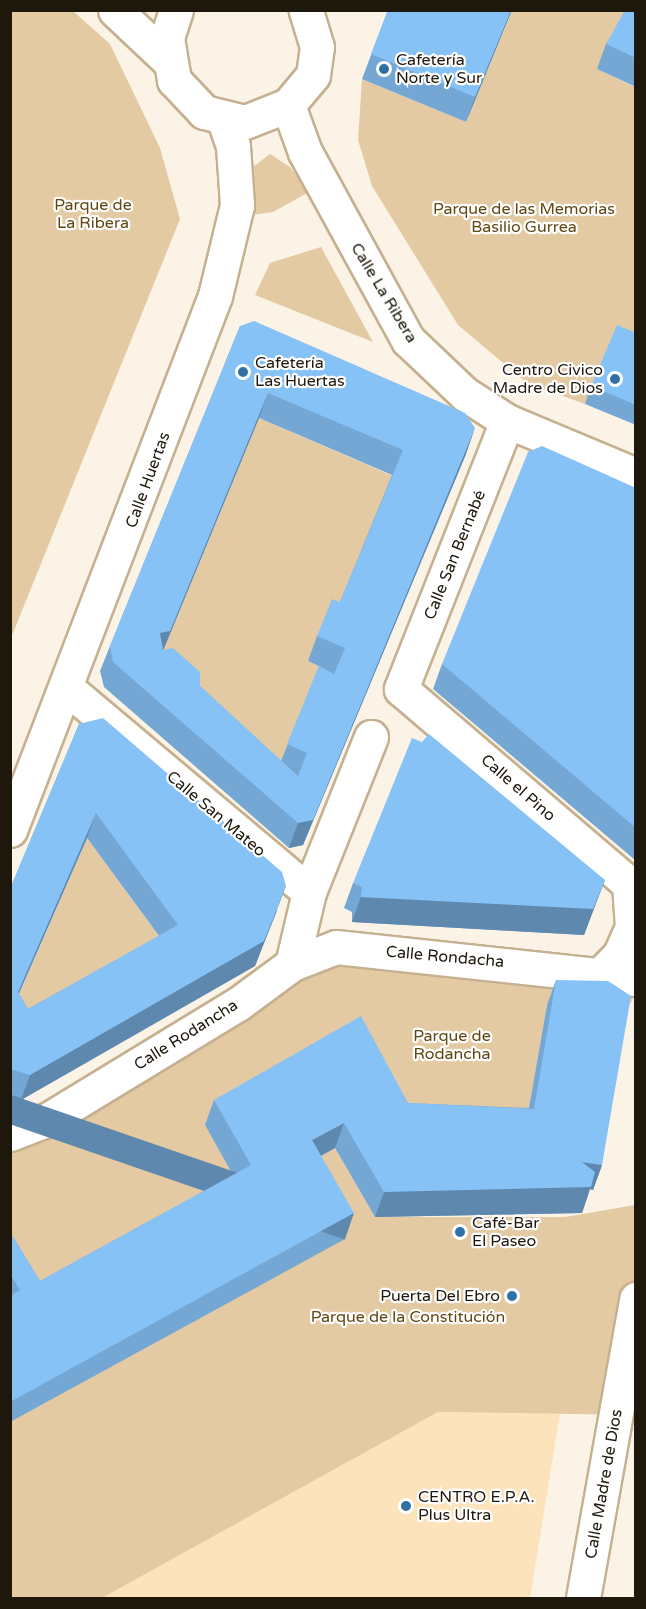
<!DOCTYPE html>
<meta charset="utf-8">
<style>
body{margin:0}
#map{position:relative;width:646px;height:1609px;overflow:hidden;background:#fbf3e5;font-family:"Varela Round",sans-serif}
div>[style]{position:absolute}
.built>*{inset:0;background:#fde3bb}
.green>*{inset:0;background:#e4caa3}
.roads{filter:drop-shadow(2px 0 #c5b090) drop-shadow(-2px 0 #c5b090) drop-shadow(0 2px #c5b090) drop-shadow(0 -2px #c5b090)}
.minor>*{height:33px;margin:-16.5px;padding:0 16.5px;transform-origin:16.5px;border-radius:16.5px;background:#fff}
.major>*{height:33px;margin:-16.5px;padding:0 16.5px;transform-origin:16.5px;border-radius:16.5px;background:#fff}
.wall>*{inset:0;background:#74a7d4}
.shaded-wall>*{inset:0;background:#5e88ad;transform-origin:0 0}
.building>*{inset:0;background:#87c2f7}
.dots>*{width:16px;height:16px;translate:-50% -50%;box-sizing:border-box;border:3px solid #fff;border-radius:50%}
span{translate:-50% -50%;white-space:nowrap;text-align:center;line-height:1.15;-webkit-text-stroke:4.5px #fff;paint-order:stroke}
.poi-label{font-size:16px;color:#1e170b}
.left{translate:0 -50%;text-align:left}
.right{translate:-100% -50%;text-align:right}
.park-label{font-size:16px;color:#624612}
.street-label{font-size:16px;color:#1e170b}
.frame{position:absolute;inset:0;border:12px solid #1e170b;pointer-events:none}
</style>
<div id="map">
<div class="built">
<div style="clip-path:polygon(438px 1412px,560px 1414px,530px 1598px,102px 1598px)"></div>
</div>
<div class="green">
<div style="clip-path:polygon(11px 10px,73px 11px,110px 44px,160px 148px,180px 219px,11px 638px)"></div>
<div style="clip-path:polygon(512px 11px,630px 11px,597px 69px,635px 87px,635px 354px,610px 343px,585px 404px,527px 383px,458px 325px,372px 186px,358px 140px,362px 79px,466px 122px)"></div>
<div style="clip-path:polygon(270px 154px,290px 167px,309px 192px,273px 212px,246px 216px,249px 170px)"></div>
<div style="clip-path:polygon(321px 247px,373px 342px,255px 295px,270px 263px)"></div>
<div style="clip-path:polygon(259px 418px,393px 476px,330px 627px,308px 661px,336px 673px,278px 769px,161px 656px)"></div>
<div style="clip-path:polygon(87px 838px,169px 950px,18px 1034px,11px 1013px)"></div>
<div style="clip-path:polygon(336px 947px,635px 980px,635px 996px,622px 1015px,547px 1005px,525px 1134px,399px 1128px,352px 1042px,242px 1190px,31px 1306px,11px 1273px,11px 1126px)"></div>
<div style="clip-path:polygon(335px 1148px,375px 1217px,565px 1217px,635px 1205px,635px 1415px,438px 1412px,102px 1598px,11px 1598px,10px 1422px,303px 1165px)"></div>
</div>
<div class="roads">
<div class="minor">
<div style="left:115px;top:10px;width:71px;rotate:43.3deg"></div>
<div style="left:176px;top:10px;width:29px;rotate:108deg"></div>
<div style="left:167px;top:38px;width:43px;rotate:80.5deg"></div>
<div style="left:174px;top:80px;width:44px;rotate:46.8deg"></div>
<div style="left:204px;top:112px;width:42px;rotate:13.7deg"></div>
<div style="left:245px;top:122px;width:46px;rotate:-21.6deg"></div>
<div style="left:288px;top:105px;width:39px;rotate:-50deg"></div>
<div style="left:313px;top:75px;width:28px;rotate:-82deg"></div>
<div style="left:317px;top:47px;width:39px;rotate:-107deg"></div>
<div style="left:288px;top:105px;width:50px;rotate:70.1deg"></div>
<div style="left:305px;top:152px;width:214px;rotate:61.3deg"></div>
<div style="left:408px;top:340px;width:79px;rotate:43.5deg"></div>
<div style="left:465px;top:394px;width:50px;rotate:32.7deg"></div>
<div style="left:507px;top:421px;width:140px;rotate:22.7deg"></div>
<div style="left:507px;top:421px;width:288px;rotate:111.6deg"></div>
<div style="left:401px;top:689px;width:300px;rotate:40.5deg"></div>
<div style="left:629px;top:884px;width:7px;rotate:-8deg"></div>
<div style="left:68px;top:689px;width:315px;rotate:40.1deg"></div>
<div style="left:10px;top:830px;width:572px;rotate:-69deg"></div>
<div style="left:215px;top:296px;width:94px;rotate:-76.4deg"></div>
<div style="left:237px;top:205px;width:59px;rotate:-93.9deg"></div>
<div style="left:233px;top:146px;width:28px;rotate:-109deg"></div>
<div style="left:292px;top:964px;width:74px;rotate:-76.7deg"></div>
<div style="left:309px;top:892px;width:167px;rotate:-68.2deg"></div>
<div style="left:601px;top:974px;width:28px;rotate:-46deg"></div>
<div style="left:620px;top:954px;width:30px;rotate:-66deg"></div>
<div style="left:632px;top:927px;width:43px;rotate:-94deg"></div>
<div style="left:10px;top:1134px;width:40px;rotate:-21deg"></div>
<div style="left:47px;top:1120px;width:223px;rotate:-31.3deg"></div>
<div style="left:238px;top:1004px;width:67px;rotate:-36.5deg"></div>
<div style="left:292px;top:964px;width:47px;rotate:-21.1deg"></div>
<div style="left:336px;top:947px;width:302px;rotate:6.1deg"></div>
</div>
<div class="major">
<div style="left:583px;top:1598px;width:304px;rotate:-79.9deg"></div>
</div>
</div>
<div class="wall">
<div style="clip-path:polygon(388px 10px,512px 10px,466px 122px,362px 79px)"></div>
<div style="clip-path:polygon(636px 10px,636px 87px,597px 69px,606px 44px)"></div>
<div style="clip-path:polygon(evenodd,240px 326px,466px 454px,303px 845px,289px 848px,104px 687px,100px 671px,110px 646px,240px 326px,259px 418px,392px 475px,340px 602px,317px 636px,308px 661px,319px 666px,281px 761px,200px 686px,163px 650px,259px 418px)"></div>
<div style="clip-path:polygon(636px 333px,636px 425px,585px 404px,591px 386px)"></div>
<div style="clip-path:polygon(636px 488px,636px 860px,635px 860px,433px 689px,442px 664px)"></div>
<div style="clip-path:polygon(evenodd,79px 724px,277px 911px,255px 966px,21px 1100px,10px 1097px,10px 889px,79px 724px,87px 838px,159px 936px,28px 1009px,19px 994px,87px 838px)"></div>
<div style="clip-path:polygon(353px 883px,595px 905px,584px 935px,352px 922px,352px 912px,344px 908px)"></div>
<div style="clip-path:polygon(556px 980px,602px 1165px,593px 1190px,590px 1189px,582px 1213px,375px 1217px,335px 1148px,321px 1156px,345px 1239px,10px 1422px,10px 1232px,40px 1281px,233px 1175px,205px 1125px,214px 1100px,408px 1103px,529px 1108px,547px 1005px)"></div>
</div>
<div class="shaded-wall">
<div style="clip-path:polygon(511px 10px,512px 10px,466px 122px,475px 97px)"></div>
<div style="clip-path:polygon(268px 393px,259px 418px,161px 656px,160px 633px)"></div>
<div style="clip-path:polygon(475px 428px,466px 454px,303px 845px,289px 848px,298px 823px)"></div>
<div style="clip-path:polygon(96px 813px,87px 838px,10px 1013px,18px 992px)"></div>
<div style="clip-path:polygon(605px 880px,584px 935px,352px 922px,361px 897px)"></div>
<div style="clip-path:polygon(286px 886px,255px 966px,21px 1100px,30px 1075px)"></div>
<div style="clip-path:polygon(344px 1123px,335px 1148px,303px 1165px,312px 1140px)"></div>
<div style="clip-path:polygon(582px 1162px,602px 1165px,593px 1190px,590px 1189px,582px 1213px,375px 1217px,384px 1192px)"></div>
<div style="left:354px;top:1213px;width:28px;height:393px;rotate:109deg"></div>
</div>
<div class="building">
<div style="clip-path:polygon(388px 10px,511px 10px,475px 97px,371px 54px)"></div>
<div style="clip-path:polygon(625px 10px,636px 10px,636px 58px,606px 44px)"></div>
<div style="clip-path:polygon(evenodd,254px 321px,465px 413px,475px 428px,313px 820px,298px 823px,113px 662px,110px 646px,240px 326px,254px 321px,268px 393px,403px 450px,340px 602px,332px 599px,317px 636px,345px 648px,334px 674px,319px 666px,287px 744px,307px 753px,298px 776px,200px 686px,200px 672px,173px 648px,163px 650px,160px 633px,170px 631px,268px 393px)"></div>
<div style="clip-path:polygon(617px 325px,636px 333px,636px 405px,591px 386px)"></div>
<div style="clip-path:polygon(542px 446px,636px 488px,636px 828px,442px 664px,528px 452px)"></div>
<div style="clip-path:polygon(evenodd,103px 718px,282px 872px,286px 886px,264px 941px,30px 1075px,10px 1069px,10px 889px,79px 724px,103px 718px,96px 813px,178px 925px,28px 1009px,18px 992px,96px 813px)"></div>
<div style="clip-path:polygon(429px 734px,605px 880px,593px 909px,361px 897px,362px 887px,353px 883px,412px 738px,422px 742px)"></div>
<div style="clip-path:polygon(556px 980px,608px 981px,631px 996px,602px 1165px,582px 1162px,595px 1172px,591px 1187px,384px 1192px,344px 1123px,312px 1140px,354px 1213px,10px 1402px,10px 1296px,20px 1290px,10px 1274px,10px 1232px,40px 1281px,251px 1165px,214px 1100px,361px 1016px,408px 1103px,534px 1109px)"></div>
</div>
<div class="dots">
<div style="left:384px;top:69px;background:#2f71a7"></div>
<div style="left:243px;top:372px;background:#2f71a7"></div>
<div style="left:615px;top:379px;background:#2f71a7"></div>
<div style="left:460px;top:1232px;background:#2f71a7"></div>
<div style="left:512px;top:1296px;background:#2f71a7"></div>
<div style="left:406px;top:1506px;background:#2f71a7"></div>
</div>
<div class="poi-label">
<span class="left" style="left:396px;top:69px">Cafetería<br>Norte y Sur</span>
<span class="left" style="left:255px;top:372px">Cafetería<br>Las Huertas</span>
<span class="right" style="left:603px;top:379px">Centro Civico<br>Madre de Dios</span>
<span class="left" style="left:472px;top:1232px">Café-Bar<br>El Paseo</span>
<span class="right" style="left:500px;top:1296px">Puerta Del Ebro</span>
<span class="left" style="left:418px;top:1506px">CENTRO E.P.A.<br>Plus Ultra</span>
</div>
<div class="park-label">
<span style="left:93px;top:214px">Parque de<br>La Ribera</span>
<span style="left:524px;top:218px">Parque de las Memorias<br>Basilio Gurrea</span>
<span style="left:452px;top:1045px">Parque de<br>Rodancha</span>
<span style="left:408px;top:1317px">Parque de la Constitución</span>
</div>
<div class="street-label">
<span style="left:384px;top:293px;rotate:59deg">Calle La Ribera</span>
<span style="left:148px;top:480px;rotate:-70deg">Calle Huertas</span>
<span style="left:455px;top:555px;rotate:-68deg">Calle San Bernabé</span>
<span style="left:518px;top:788px;rotate:41deg">Calle el Pino</span>
<span style="left:216px;top:814px;rotate:40deg">Calle San Mateo</span>
<span style="left:445px;top:957px;rotate:5deg">Calle Rondacha</span>
<span style="left:186px;top:1035px;rotate:-32deg">Calle Rodancha</span>
<span style="left:604px;top:1484px;rotate:-80deg">Calle Madre de Dios</span>
</div>
<div class="frame"></div>
</div>
